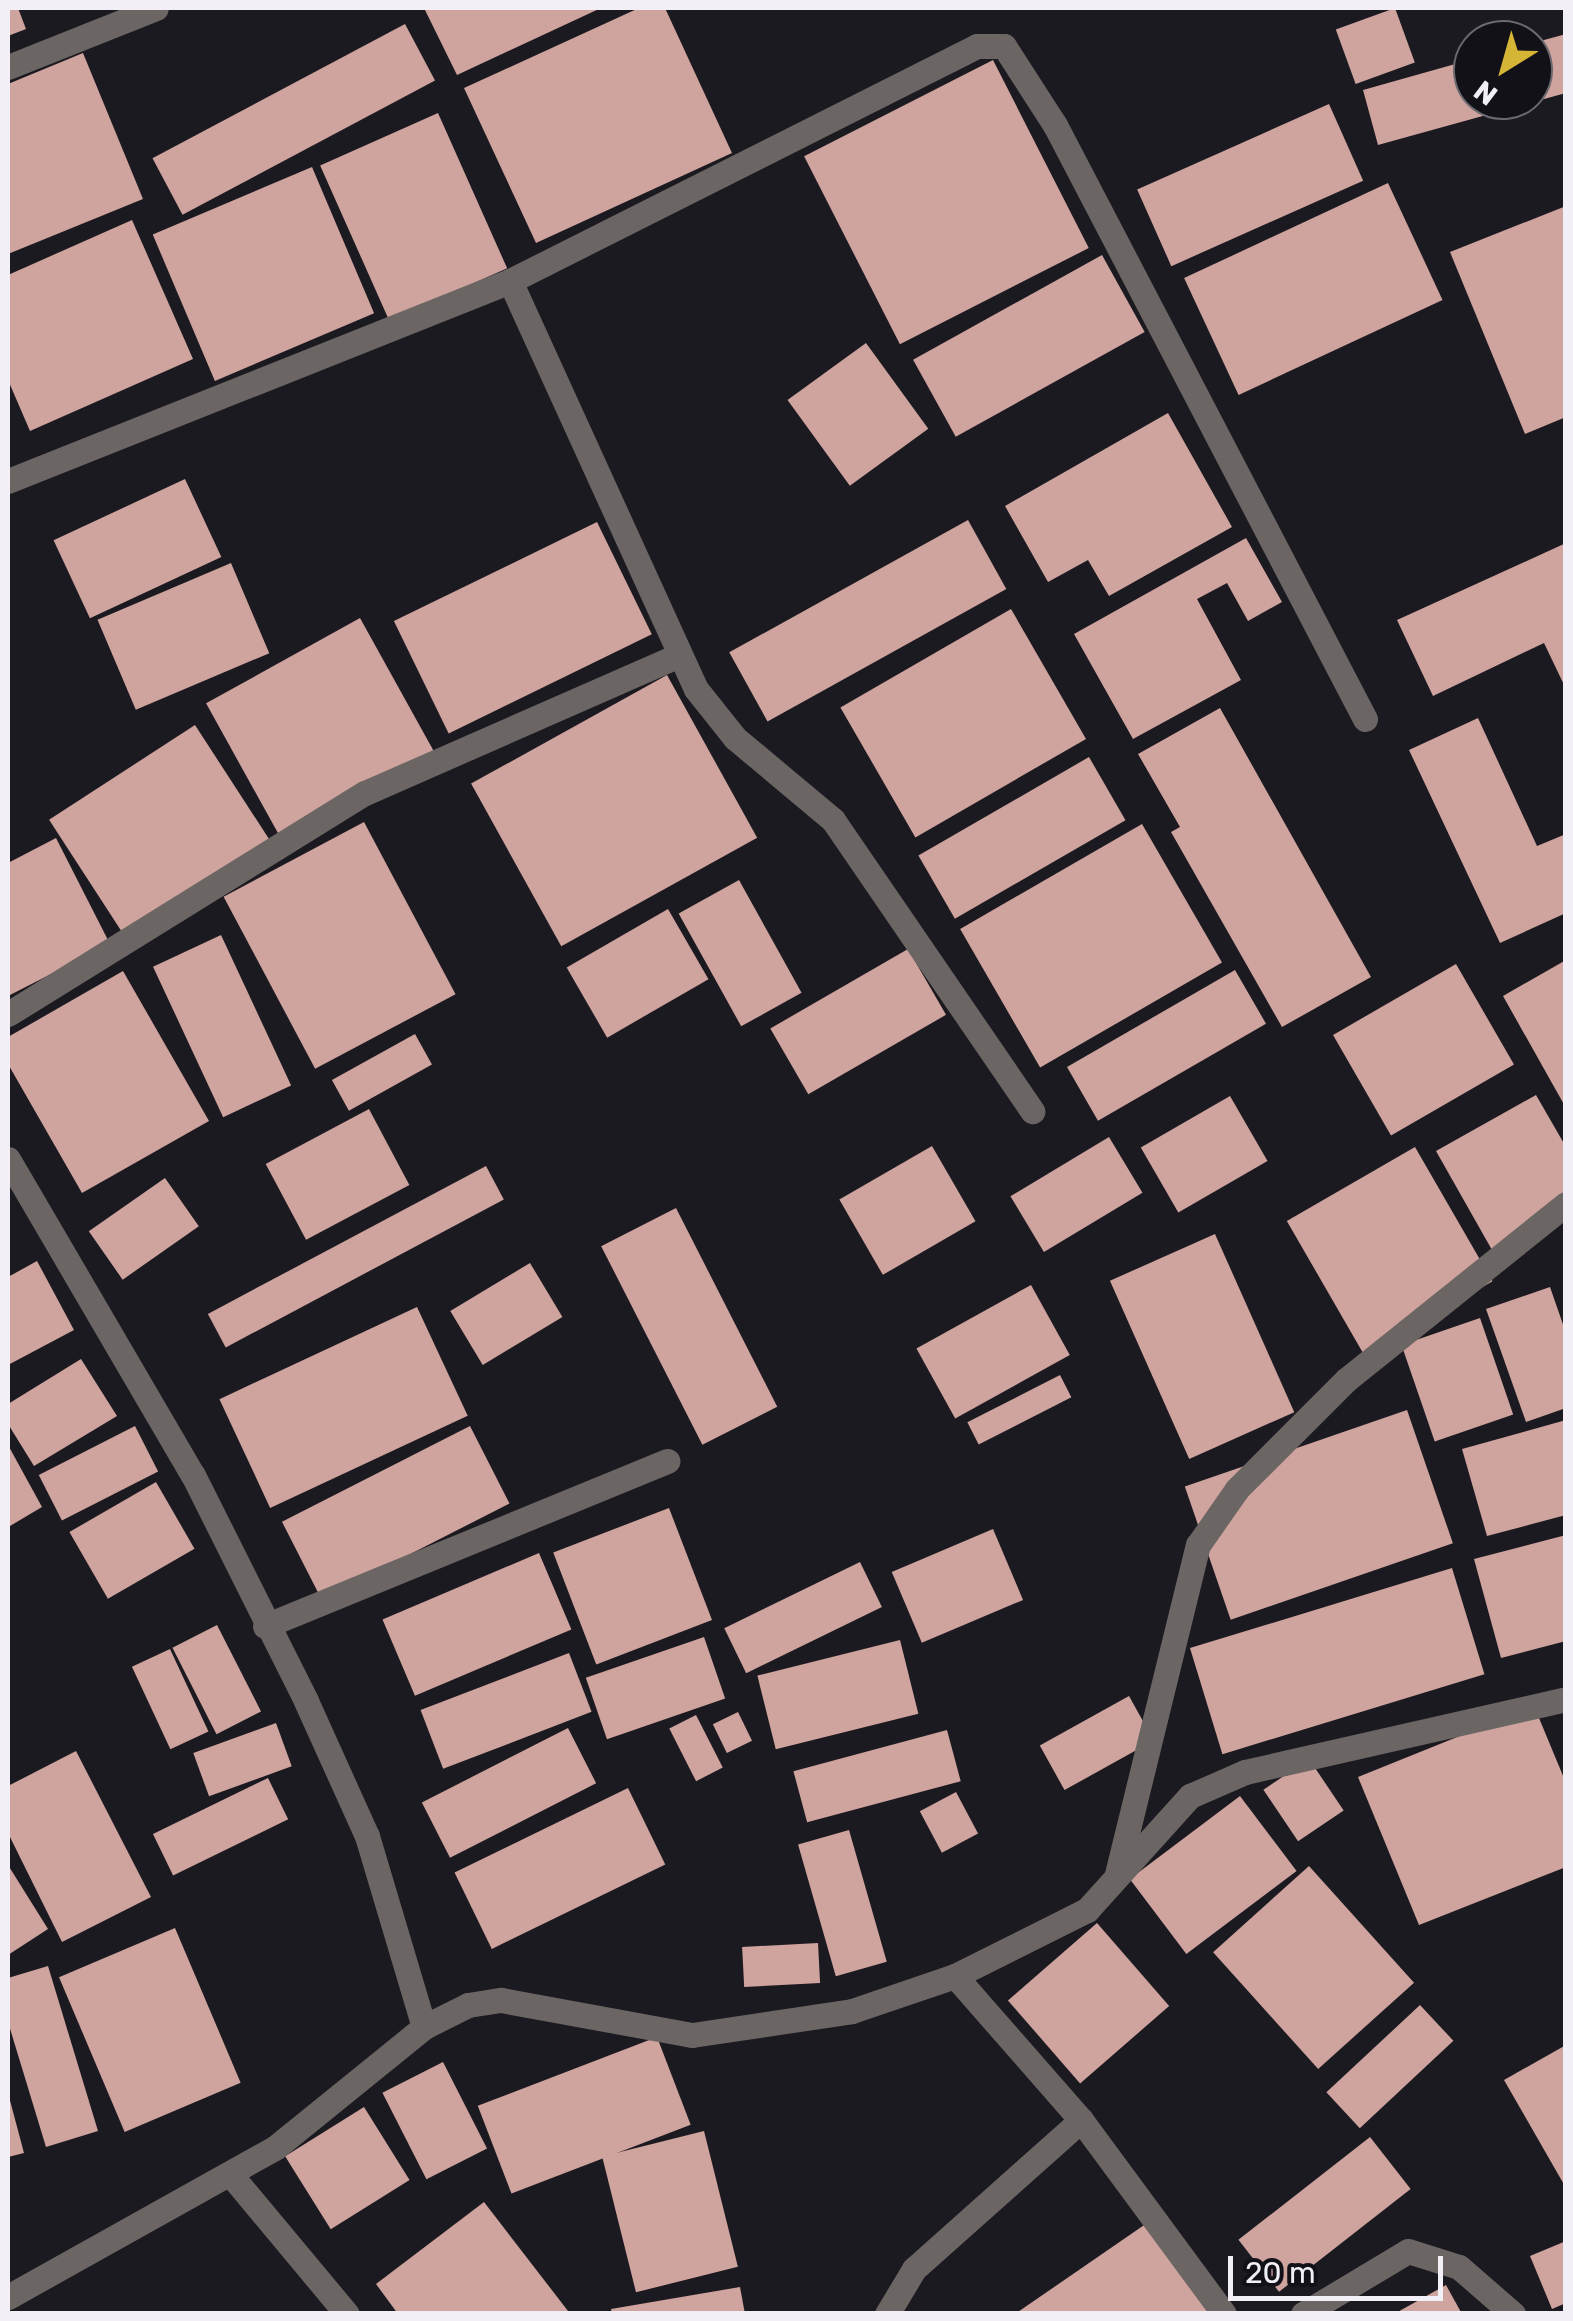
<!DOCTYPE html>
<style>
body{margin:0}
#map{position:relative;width:1573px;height:2321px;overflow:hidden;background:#1c1a21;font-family:Rubik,sans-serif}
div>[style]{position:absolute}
.building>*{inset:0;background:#cfa39e;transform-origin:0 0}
.minor>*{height:25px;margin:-12.5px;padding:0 12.5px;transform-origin:12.5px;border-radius:12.5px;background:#6b6664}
span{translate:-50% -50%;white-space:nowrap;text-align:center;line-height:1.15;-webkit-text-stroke:10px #131118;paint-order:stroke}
.frame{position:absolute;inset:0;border:10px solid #f2f0f6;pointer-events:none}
.north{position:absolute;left:1453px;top:20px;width:100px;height:100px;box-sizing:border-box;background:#131118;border:2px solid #6c6a71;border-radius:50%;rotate:217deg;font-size:28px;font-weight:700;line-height:40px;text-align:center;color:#f2f0f6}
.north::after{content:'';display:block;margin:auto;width:35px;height:45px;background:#d4b535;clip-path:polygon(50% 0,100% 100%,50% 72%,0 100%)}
.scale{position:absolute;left:1228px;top:2256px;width:215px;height:45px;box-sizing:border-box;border:5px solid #f2f0f6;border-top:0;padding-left:12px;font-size:30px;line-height:35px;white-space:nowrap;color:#f2f0f6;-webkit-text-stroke:8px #131118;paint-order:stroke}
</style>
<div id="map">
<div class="building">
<div style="clip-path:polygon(8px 8px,18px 8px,26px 29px,8px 36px)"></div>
<div style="clip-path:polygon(424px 8px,601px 8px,457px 75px)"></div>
<div style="clip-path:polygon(639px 8px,665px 8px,732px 153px,536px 243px,464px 88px)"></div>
<div style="left:1395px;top:8px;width:58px;height:63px;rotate:70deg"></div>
<div style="left:405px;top:24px;width:64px;height:286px;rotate:62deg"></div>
<div style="clip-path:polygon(1566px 34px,1566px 93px,1378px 145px,1363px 90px,1473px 59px,1473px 100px,1533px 100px,1533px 43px)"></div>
<div style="clip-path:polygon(83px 53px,143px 199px,8px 254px,8px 84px)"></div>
<div style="left:993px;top:60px;width:211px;height:212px;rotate:63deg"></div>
<div style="left:1329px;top:104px;width:84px;height:210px;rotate:66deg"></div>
<div style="left:438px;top:113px;width:170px;height:129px;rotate:66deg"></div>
<div style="left:312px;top:167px;width:159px;height:173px;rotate:67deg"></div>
<div style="left:1388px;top:183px;width:129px;height:225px;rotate:65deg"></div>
<div style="clip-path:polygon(1566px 206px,1566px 417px,1525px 434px,1450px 252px)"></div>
<div style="clip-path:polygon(132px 220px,193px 359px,30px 431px,8px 380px,8px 275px)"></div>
<div style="left:1102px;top:255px;width:88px;height:216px;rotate:61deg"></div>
<div style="left:866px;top:343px;width:106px;height:97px;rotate:54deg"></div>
<div style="clip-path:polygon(1168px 413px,1232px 527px,1109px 596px,1088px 560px,1048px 582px,1005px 506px)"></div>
<div style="left:185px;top:479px;width:86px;height:145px;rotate:65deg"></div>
<div style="left:968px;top:520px;width:79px;height:273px;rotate:61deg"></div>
<div style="left:597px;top:522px;width:125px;height:226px;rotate:64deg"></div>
<div style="clip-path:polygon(1246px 538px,1282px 602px,1248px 621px,1227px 583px,1197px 599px,1241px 680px,1133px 739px,1074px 634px)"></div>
<div style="clip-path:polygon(1566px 543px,1566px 689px,1544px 643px,1433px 696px,1397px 620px)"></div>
<div style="left:231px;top:563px;width:98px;height:145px;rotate:67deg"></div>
<div style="left:1011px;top:609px;width:150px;height:197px;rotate:60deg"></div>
<div style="left:360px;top:618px;width:154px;height:176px;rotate:61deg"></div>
<div style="left:667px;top:675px;width:186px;height:224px;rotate:61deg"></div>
<div style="clip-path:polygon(1220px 708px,1371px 977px,1282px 1027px,1171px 832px,1180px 827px,1138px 754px)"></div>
<div style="clip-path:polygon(1478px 718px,1537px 846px,1566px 834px,1566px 913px,1500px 943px,1409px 750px)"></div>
<div style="left:195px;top:725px;width:141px;height:174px;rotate:57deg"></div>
<div style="left:1089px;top:757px;width:73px;height:197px;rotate:60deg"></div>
<div style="left:364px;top:822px;width:195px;height:159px;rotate:62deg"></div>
<div style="left:1142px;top:824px;width:160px;height:210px;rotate:60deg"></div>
<div style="clip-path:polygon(56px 838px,110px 944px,8px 996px,8px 863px)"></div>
<div style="left:739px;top:880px;width:129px;height:69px;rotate:61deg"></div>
<div style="left:668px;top:909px;width:81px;height:117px;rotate:60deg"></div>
<div style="left:221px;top:935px;width:166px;height:75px;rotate:65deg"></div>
<div style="left:908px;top:949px;width:76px;height:159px;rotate:60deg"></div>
<div style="clip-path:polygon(1566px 960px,1566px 1108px,1503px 996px)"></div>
<div style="left:1456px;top:964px;width:116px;height:142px;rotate:60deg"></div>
<div style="left:1235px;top:970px;width:62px;height:194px;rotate:60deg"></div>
<div style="clip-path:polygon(123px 971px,209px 1121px,82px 1193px,8px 1064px,8px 1037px)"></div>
<div style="left:415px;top:1034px;width:35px;height:95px;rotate:61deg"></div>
<div style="clip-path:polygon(1536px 1095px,1566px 1147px,1566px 1209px,1492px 1250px,1436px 1151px)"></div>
<div style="left:1230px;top:1096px;width:75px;height:103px;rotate:60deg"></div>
<div style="left:369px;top:1109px;width:86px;height:117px;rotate:62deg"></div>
<div style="left:1109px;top:1137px;width:65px;height:115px;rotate:59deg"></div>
<div style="left:932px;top:1146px;width:87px;height:107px;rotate:60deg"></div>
<div style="left:1415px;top:1147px;width:155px;height:148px;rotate:60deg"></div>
<div style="left:486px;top:1166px;width:38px;height:315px;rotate:62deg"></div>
<div style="left:165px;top:1178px;width:59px;height:93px;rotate:55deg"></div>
<div style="left:676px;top:1208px;width:223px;height:84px;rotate:63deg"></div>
<div style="left:1215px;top:1234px;width:195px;height:115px;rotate:66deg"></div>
<div style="clip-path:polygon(37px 1261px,74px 1330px,8px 1365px,8px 1277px)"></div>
<div style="left:530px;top:1263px;width:63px;height:93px;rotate:59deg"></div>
<div style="left:1031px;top:1285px;width:80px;height:131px;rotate:61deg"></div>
<div style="clip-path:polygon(1550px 1287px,1566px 1333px,1566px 1408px,1526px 1422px,1486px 1309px)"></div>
<div style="left:417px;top:1307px;width:120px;height:218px;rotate:65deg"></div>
<div style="left:1480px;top:1318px;width:102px;height:83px;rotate:71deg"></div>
<div style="clip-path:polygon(81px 1359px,117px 1416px,34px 1466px,8px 1424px,8px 1404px)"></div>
<div style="left:1060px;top:1375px;width:25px;height:104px;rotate:63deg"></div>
<div style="left:1407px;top:1410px;width:141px;height:235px;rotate:71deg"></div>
<div style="clip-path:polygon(1566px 1420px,1566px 1515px,1487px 1536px,1462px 1449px)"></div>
<div style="left:135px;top:1426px;width:51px;height:108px;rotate:63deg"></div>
<div style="left:470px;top:1426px;width:87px;height:211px;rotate:63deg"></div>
<div style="clip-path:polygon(8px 1445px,42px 1507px,10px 1526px,8px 1522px)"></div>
<div style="left:156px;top:1482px;width:77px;height:100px;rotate:60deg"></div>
<div style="left:669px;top:1508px;width:120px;height:124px;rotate:69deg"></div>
<div style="left:993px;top:1529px;width:77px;height:110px;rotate:67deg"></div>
<div style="clip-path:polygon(1566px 1535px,1566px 1641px,1501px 1658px,1474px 1559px)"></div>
<div style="left:539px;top:1553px;width:83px;height:170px;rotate:67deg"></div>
<div style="left:860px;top:1562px;width:50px;height:151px;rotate:64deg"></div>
<div style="left:1452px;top:1568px;width:111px;height:274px;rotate:73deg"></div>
<div style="left:217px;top:1625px;width:97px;height:50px;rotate:63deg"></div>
<div style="left:704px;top:1637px;width:65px;height:125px;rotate:71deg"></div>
<div style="left:900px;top:1640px;width:76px;height:147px;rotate:76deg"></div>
<div style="left:170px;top:1649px;width:91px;height:42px;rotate:65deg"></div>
<div style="left:569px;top:1653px;width:63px;height:159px;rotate:69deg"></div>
<div style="left:1129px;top:1696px;width:51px;height:102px;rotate:61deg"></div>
<div style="clip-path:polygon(1534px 1706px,1566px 1783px,1566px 1867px,1419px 1925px,1358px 1777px)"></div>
<div style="left:738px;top:1712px;width:32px;height:28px;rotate:64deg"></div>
<div style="left:696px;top:1715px;width:59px;height:30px;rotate:63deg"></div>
<div style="left:276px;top:1723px;width:46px;height:88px;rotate:70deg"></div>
<div style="left:568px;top:1728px;width:62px;height:164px;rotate:63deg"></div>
<div style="left:947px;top:1730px;width:53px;height:159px;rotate:75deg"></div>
<div style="clip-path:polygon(76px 1751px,151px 1897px,62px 1942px,8px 1833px,8px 1786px)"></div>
<div style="left:1309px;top:1759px;width:62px;height:55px;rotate:56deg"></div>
<div style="left:268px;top:1778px;width:46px;height:128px;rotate:64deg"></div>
<div style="left:628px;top:1788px;width:85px;height:193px;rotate:64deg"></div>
<div style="left:956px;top:1792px;width:47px;height:41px;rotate:62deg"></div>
<div style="left:1240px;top:1796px;width:94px;height:138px;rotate:53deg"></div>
<div style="left:849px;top:1830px;width:137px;height:53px;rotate:74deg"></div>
<div style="clip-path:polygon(8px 1865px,48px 1929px,8px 1955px)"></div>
<div style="left:1309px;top:1866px;width:157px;height:129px;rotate:48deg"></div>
<div style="left:1097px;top:1923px;width:110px;height:118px;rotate:49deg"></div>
<div style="left:175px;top:1928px;width:168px;height:126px;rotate:67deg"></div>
<div style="left:818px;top:1943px;width:40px;height:76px;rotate:87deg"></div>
<div style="clip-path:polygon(48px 1966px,98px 2131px,46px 2147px,8px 2022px,8px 1978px)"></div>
<div style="left:1420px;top:2005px;width:49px;height:128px;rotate:47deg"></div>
<div style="left:657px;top:2037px;width:94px;height:192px;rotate:69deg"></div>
<div style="clip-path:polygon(1566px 2045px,1566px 2188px,1504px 2080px)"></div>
<div style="left:443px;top:2062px;width:97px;height:68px;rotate:63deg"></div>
<div style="clip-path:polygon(8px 2093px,24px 2153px,8px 2157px)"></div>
<div style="left:364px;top:2107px;width:86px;height:93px;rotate:58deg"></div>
<div style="left:704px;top:2131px;width:140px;height:105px;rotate:76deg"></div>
<div style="left:1370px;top:2137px;width:66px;height:167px;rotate:52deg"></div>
<div style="clip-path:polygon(484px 2202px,568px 2311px,398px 2314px,376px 2284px)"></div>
<div style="clip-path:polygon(1150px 2221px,1213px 2314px,1015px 2314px)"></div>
<div style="clip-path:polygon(1566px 2241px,1566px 2303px,1552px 2309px,1530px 2256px)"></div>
<div style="clip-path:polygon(1446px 2285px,1462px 2314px,1394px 2314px)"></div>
<div style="clip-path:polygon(740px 2287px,745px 2314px,612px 2314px,611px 2309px)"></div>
</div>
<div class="minor">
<div style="left:8px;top:67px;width:159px;rotate:-21.7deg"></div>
<div style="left:510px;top:281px;width:448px;rotate:65.5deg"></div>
<div style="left:696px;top:689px;width:63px;rotate:51.5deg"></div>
<div style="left:735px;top:738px;width:128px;rotate:39.9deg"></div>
<div style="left:833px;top:820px;width:353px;rotate:55.6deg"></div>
<div style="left:8px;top:481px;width:540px;rotate:-21.72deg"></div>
<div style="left:510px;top:281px;width:523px;rotate:-26.71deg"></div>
<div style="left:977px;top:46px;width:27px"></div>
<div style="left:1004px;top:46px;width:94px;rotate:57.2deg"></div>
<div style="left:1055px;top:125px;width:670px;rotate:62.44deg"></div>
<div style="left:8px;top:1014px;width:420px;rotate:-31.8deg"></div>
<div style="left:365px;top:793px;width:343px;rotate:-23.7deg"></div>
<div style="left:8px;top:1159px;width:366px;rotate:59.7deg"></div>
<div style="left:193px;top:1475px;width:253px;rotate:63.4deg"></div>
<div style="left:306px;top:1701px;width:148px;rotate:65.7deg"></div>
<div style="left:367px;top:1836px;width:199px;rotate:73.4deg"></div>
<div style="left:265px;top:1626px;width:435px;rotate:-22.3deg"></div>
<div style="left:1117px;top:1874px;width:339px;rotate:-76.2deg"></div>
<div style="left:1198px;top:1545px;width:68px;rotate:-55.1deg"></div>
<div style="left:1237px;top:1489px;width:154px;rotate:-45deg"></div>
<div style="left:1346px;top:1380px;width:282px;rotate:-38.7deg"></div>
<div style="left:955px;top:1976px;width:191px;rotate:48.8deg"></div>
<div style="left:1081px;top:2120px;width:241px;rotate:53.6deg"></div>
<div style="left:231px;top:2175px;width:181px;rotate:50.2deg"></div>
<div style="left:8px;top:2297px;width:307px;rotate:-29.2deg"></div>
<div style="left:276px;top:2147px;width:191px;rotate:-39deg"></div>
<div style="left:424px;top:2027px;width:49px;rotate:-26.6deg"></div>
<div style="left:468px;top:2005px;width:33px;rotate:-9deg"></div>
<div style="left:501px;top:2000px;width:194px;rotate:10.4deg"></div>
<div style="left:692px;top:2035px;width:162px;rotate:-8.5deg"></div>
<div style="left:852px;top:2011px;width:109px;rotate:-18.8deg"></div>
<div style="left:955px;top:1976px;width:148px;rotate:-26.6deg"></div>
<div style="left:1087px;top:1910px;width:154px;rotate:-47.9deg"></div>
<div style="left:1190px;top:1796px;width:60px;rotate:-23.6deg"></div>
<div style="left:1245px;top:1772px;width:329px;rotate:-12.8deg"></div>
<div style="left:887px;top:2314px;width:52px;rotate:-59deg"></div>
<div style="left:914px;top:2269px;width:224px;rotate:-41.7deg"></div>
<div style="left:1303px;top:2314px;width:122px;rotate:-31deg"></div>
<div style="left:1408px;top:2251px;width:53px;rotate:17.4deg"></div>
<div style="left:1459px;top:2267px;width:72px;rotate:41deg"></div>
</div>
<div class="frame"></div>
<div class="north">N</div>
<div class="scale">20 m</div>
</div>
